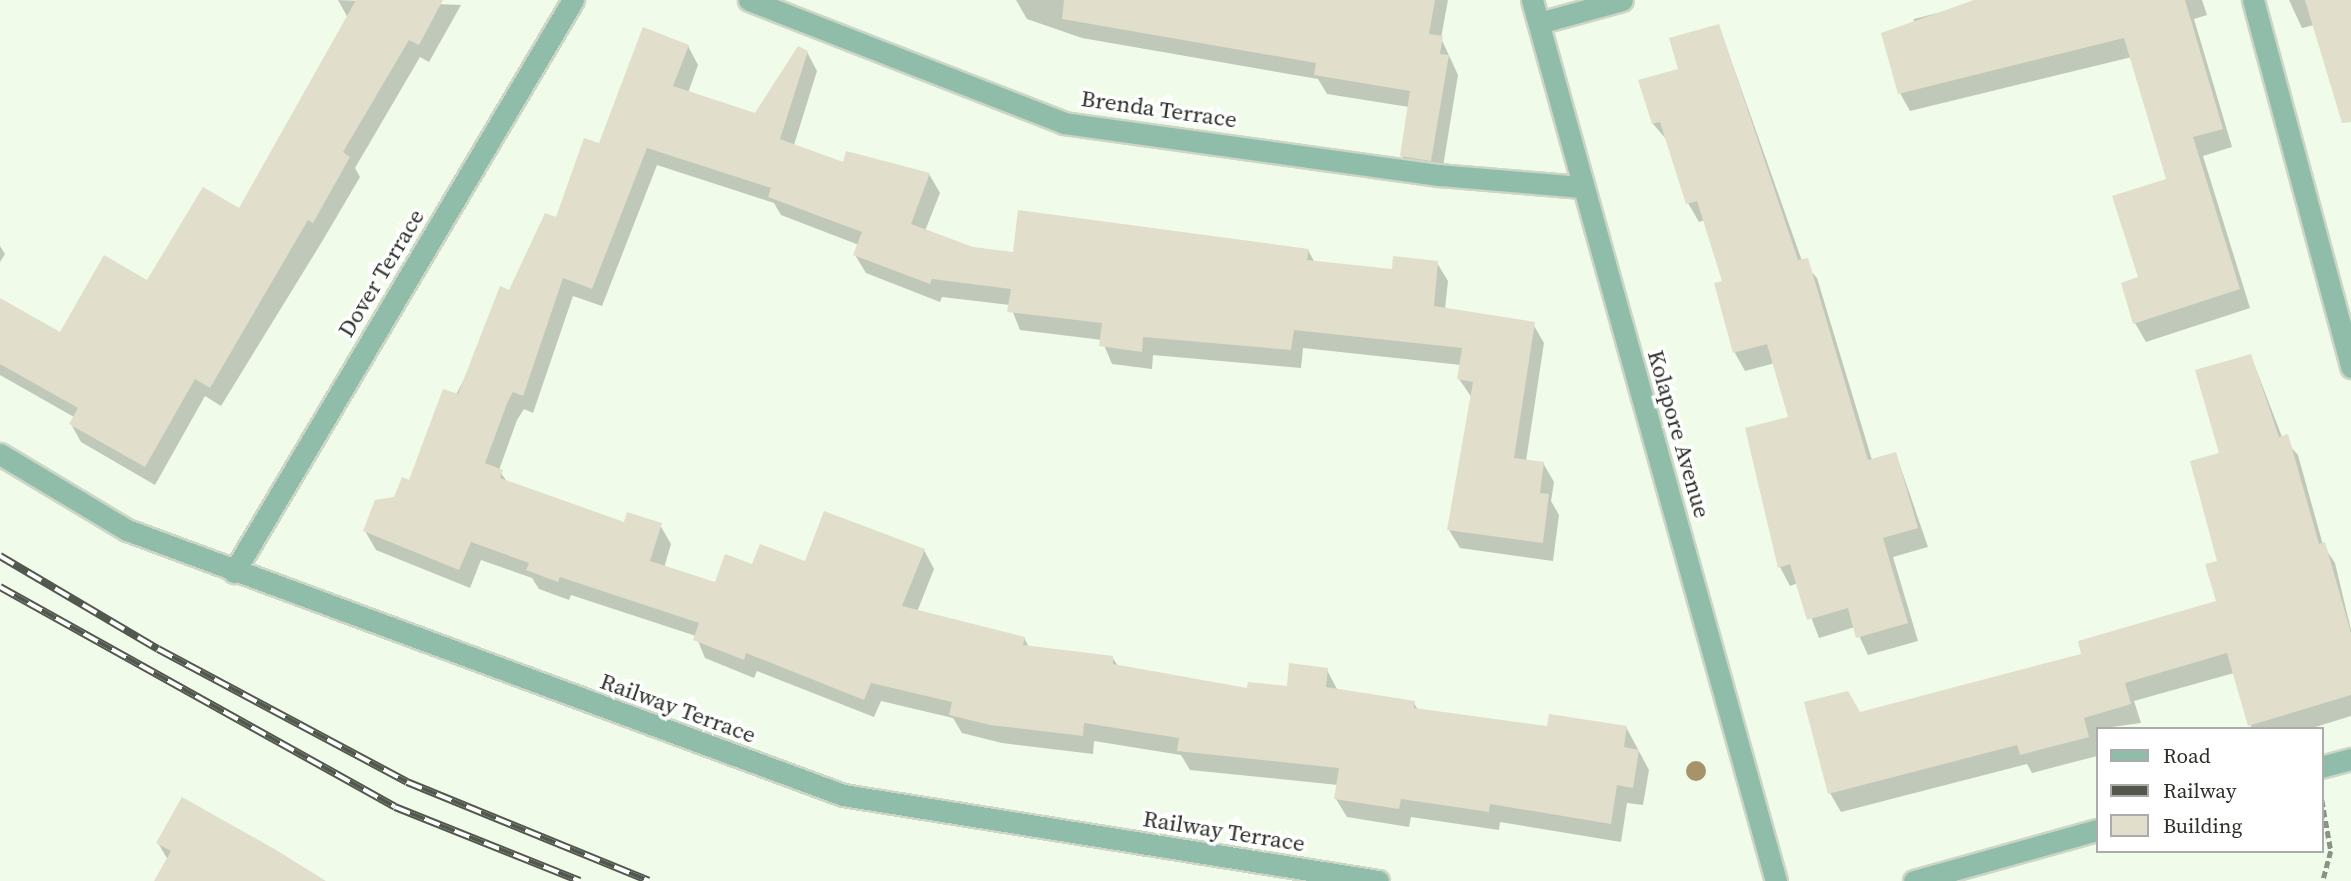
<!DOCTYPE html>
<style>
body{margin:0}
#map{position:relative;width:2351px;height:881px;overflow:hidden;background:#f0fbe9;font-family:"Source Serif 4",serif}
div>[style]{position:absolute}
.shadow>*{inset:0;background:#0003}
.building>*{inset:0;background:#e1decb}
.path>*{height:4.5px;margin-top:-2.25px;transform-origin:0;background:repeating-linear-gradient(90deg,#8b9386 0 7px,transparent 0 10.5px)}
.roads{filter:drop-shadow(2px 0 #cdd6c6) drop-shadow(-2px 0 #cdd6c6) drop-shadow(0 2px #cdd6c6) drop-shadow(0 -2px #cdd6c6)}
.minor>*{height:21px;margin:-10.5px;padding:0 10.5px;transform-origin:10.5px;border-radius:10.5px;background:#8fbdaa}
.rail>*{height:8px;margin-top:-4px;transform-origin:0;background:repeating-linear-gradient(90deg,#fff 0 16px,#53584f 0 32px);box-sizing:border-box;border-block:2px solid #53584f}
.trees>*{width:20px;height:20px;margin:-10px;border-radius:50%;background:#a7936a}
span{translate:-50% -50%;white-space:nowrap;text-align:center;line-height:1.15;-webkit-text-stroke:7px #fff;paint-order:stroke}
.street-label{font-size:23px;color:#2c3029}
.legend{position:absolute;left:2096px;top:727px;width:228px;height:126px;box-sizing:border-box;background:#fff;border:2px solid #abaca9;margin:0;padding:9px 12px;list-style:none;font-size:21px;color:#2c3029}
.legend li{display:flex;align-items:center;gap:14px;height:35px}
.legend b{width:35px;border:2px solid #abaca9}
</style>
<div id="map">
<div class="shadow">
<div style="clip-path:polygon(338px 0,461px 5px,429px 62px,420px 57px,355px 168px,360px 177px,323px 240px,221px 406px,205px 396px,155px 485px,81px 442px,71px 424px,74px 417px,0 375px,0 301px,61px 334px,148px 282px,240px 211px,348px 18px)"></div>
<div style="clip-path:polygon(1016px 0,1448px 0,1441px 38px,1458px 75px,1441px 179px,1413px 175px,1402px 156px,1409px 107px,1327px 94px,1318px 79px,1082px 38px,1027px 19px)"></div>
<div style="clip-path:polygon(1988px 0,2202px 0,2207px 15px,2194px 19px,2232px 147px,2203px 156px,2250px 308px,2146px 342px,2135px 323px,2140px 278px,2168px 180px,2132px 57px,1910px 111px,1900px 93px,1914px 19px)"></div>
<div style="clip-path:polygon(2289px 0,2351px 0,2351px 111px,2314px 25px,2302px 28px)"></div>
<div style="clip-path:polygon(1719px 26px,1802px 261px,1817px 278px,1872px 460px,1896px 454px,1928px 547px,1893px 557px,1918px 641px,1868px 655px,1855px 627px,1819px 638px,1798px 583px,1790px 586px,1780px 567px,1790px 418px,1775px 363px,1745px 371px,1735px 353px,1716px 284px,1724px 282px,1705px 220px,1699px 222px,1688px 203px,1668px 141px,1653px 124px,1680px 70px)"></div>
<div style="clip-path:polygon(688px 46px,698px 65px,688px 93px,755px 115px,807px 52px,817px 71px,794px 145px,844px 164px,929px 174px,940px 193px,925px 231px,973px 248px,1015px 254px,1308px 250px,1315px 263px,1394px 271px,1437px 263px,1448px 281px,1445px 309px,1533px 324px,1544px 343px,1526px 461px,1543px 463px,1554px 482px,1551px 501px,1559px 515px,1553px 561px,1460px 548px,1449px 530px,1472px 398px,1459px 379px,1461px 365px,1303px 348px,1301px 368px,1153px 355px,1152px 369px,1112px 364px,1102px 340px,1020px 330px,1010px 305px,942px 297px,940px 302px,866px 273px,855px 255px,859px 245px,781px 215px,774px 203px,657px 165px,602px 306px,573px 296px,533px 413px,524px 409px,517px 420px,499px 470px,508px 483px,625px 525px,660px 525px,671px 544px,664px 568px,716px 585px,753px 567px,924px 550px,934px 569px,917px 612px,1024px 638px,1029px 647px,1112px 657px,1118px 666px,1249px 690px,1288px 688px,1327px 670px,1338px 691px,1414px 703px,1418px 710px,1549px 728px,1626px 727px,1649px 770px,1643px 805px,1627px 803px,1621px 842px,1500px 822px,1499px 830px,1411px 817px,1409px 827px,1347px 817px,1336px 799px,1338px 785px,1190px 770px,1181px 755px,1094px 741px,1093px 754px,1002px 743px,962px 733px,953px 718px,881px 701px,874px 717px,757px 671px,754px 678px,705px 658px,696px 636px,571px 595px,569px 600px,539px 589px,532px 578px,481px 560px,470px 588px,376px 550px,365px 531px,410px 482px,510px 292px,600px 145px)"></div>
<div style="clip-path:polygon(0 246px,5px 254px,0 262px)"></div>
<div style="clip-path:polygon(2251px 356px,2282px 437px,2298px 455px,2323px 545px,2335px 563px,2351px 630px,2351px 716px,2309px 729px,2252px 729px,2234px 673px,2134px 701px,2141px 723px,2097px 729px,2097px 756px,2032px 773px,2027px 764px,1841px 812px,1830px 793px,1859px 714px,2084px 655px,2218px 602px,2222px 454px)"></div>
<div style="clip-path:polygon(158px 843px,323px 881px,163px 881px,168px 860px)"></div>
</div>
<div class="building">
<div style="clip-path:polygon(356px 0,443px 0,419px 45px,409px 40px,343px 152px,350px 157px,313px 223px,308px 220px,210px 388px,195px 379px,145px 467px,69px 424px,78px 408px,0 364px,0 298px,60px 332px,104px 255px,147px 280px,203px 187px,239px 208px)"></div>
<div style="clip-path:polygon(1064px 0,1435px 0,1429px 34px,1443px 36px,1440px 54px,1449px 55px,1431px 161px,1400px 156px,1410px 91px,1314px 75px,1316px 63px,1062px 19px)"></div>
<div style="clip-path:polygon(1974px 0,2185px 0,2223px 129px,2193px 137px,2240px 289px,2133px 324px,2121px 283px,2138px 277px,2112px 196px,2166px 179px,2124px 38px,1898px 94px,1881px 33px)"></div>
<div style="clip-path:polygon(2305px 0,2351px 0,2351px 122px,2342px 123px)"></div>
<div style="clip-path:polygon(1719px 24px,1798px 260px,1808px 258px,1868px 460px,1896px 452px,1918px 528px,1883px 538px,1908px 623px,1856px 638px,1848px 608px,1807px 620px,1790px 564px,1778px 568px,1745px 428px,1788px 417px,1767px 344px,1733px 353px,1714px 283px,1722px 281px,1697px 201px,1686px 204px,1660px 122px,1652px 124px,1638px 80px,1678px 69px,1669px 38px)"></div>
<div style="clip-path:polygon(643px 27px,689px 45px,673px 86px,755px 113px,798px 46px,808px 51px,780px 139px,843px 162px,846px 151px,930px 173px,911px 224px,973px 247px,1013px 252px,1018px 210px,1309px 249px,1307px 260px,1392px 269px,1393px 256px,1438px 261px,1434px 306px,1535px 322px,1514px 458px,1544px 462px,1540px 493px,1549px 494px,1543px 543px,1447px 530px,1473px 382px,1457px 379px,1462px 348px,1294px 330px,1291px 350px,1143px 337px,1142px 352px,1099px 346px,1102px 323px,1007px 312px,1011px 289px,932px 279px,930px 284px,853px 255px,862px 232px,768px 197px,771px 188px,647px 148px,592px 289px,563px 278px,523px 396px,513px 392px,508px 401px,485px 463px,503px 470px,500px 478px,624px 522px,627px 512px,662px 523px,650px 561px,715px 582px,725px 554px,752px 564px,760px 544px,805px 561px,824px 511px,925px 549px,902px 606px,1025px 637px,1023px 645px,1113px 656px,1113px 664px,1247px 688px,1248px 682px,1287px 686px,1289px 663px,1328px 668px,1326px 687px,1415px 701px,1414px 708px,1547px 726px,1549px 714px,1627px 726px,1624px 747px,1639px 750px,1633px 788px,1617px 785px,1611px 824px,1490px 804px,1489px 812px,1401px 799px,1399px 809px,1334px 799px,1339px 768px,1177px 751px,1179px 738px,1084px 723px,1083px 736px,990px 725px,949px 715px,952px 702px,871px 683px,864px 700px,746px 653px,744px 660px,693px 640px,699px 623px,560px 577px,558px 582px,526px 570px,529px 563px,471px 542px,459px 570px,363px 531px,375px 500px,394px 497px,402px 477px,409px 480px,443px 389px,458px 394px,500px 286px,509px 290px,545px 213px,556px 217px,584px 138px,599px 143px)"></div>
<div style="clip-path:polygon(2251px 354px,2279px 437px,2288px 434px,2319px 544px,2325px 542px,2351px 633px,2351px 695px,2248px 726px,2227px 653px,2125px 683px,2131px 704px,2084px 718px,2089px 737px,2020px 755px,2017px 745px,1828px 794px,1804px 702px,1848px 691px,1860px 712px,2081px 654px,2078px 641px,2216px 601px,2205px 564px,2217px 561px,2190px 461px,2219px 453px,2195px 370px)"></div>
<div style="clip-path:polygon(182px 797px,276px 850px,326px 881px,154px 881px,171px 851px,156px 843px)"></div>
</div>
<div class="path">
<div style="left:2322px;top:800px;width:52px;rotate:80deg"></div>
<div style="left:2331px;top:851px;width:31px;rotate:105deg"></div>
</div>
<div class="roads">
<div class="minor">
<div style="left:749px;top:0;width:338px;rotate:21.3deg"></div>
<div style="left:1064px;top:123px;width:379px;rotate:7.9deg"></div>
<div style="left:1439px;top:175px;width:144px;rotate:4.8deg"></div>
<div style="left:1532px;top:0;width:914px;rotate:74.52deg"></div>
<div style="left:2253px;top:0;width:380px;rotate:75deg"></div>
<div style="left:1539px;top:23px;width:86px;rotate:-15.5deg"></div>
<div style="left:0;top:454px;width:148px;rotate:30.9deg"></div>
<div style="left:127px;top:530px;width:763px;rotate:20.31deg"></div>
<div style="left:843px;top:795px;width:542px;rotate:9.13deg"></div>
<div style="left:234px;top:572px;width:665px;rotate:-59.35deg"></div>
<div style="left:2321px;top:767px;width:31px;rotate:-15deg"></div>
<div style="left:1914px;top:881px;width:190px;rotate:-15.6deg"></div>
</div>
</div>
<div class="rail">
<div style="left:0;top:556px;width:183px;rotate:30.5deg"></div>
<div style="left:158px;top:649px;width:282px;rotate:28.1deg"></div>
<div style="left:407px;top:782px;width:261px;rotate:22.2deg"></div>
<div style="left:0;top:587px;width:452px;rotate:29.1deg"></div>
<div style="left:395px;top:807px;width:199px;rotate:21.8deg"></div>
</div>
<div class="trees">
<div style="left:1696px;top:771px"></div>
</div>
<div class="street-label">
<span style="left:1159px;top:109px;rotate:8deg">Brenda Terrace</span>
<span style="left:381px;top:273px;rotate:-59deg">Dover Terrace</span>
<span style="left:1679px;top:434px;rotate:74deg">Kolapore Avenue</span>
<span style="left:678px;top:708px;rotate:20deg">Railway Terrace</span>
<span style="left:1224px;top:831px;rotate:9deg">Railway Terrace</span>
</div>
<ul class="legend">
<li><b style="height:9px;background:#8fbdaa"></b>Road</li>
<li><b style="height:9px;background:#53584f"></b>Railway</li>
<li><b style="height:19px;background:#e1decb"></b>Building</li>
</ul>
</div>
